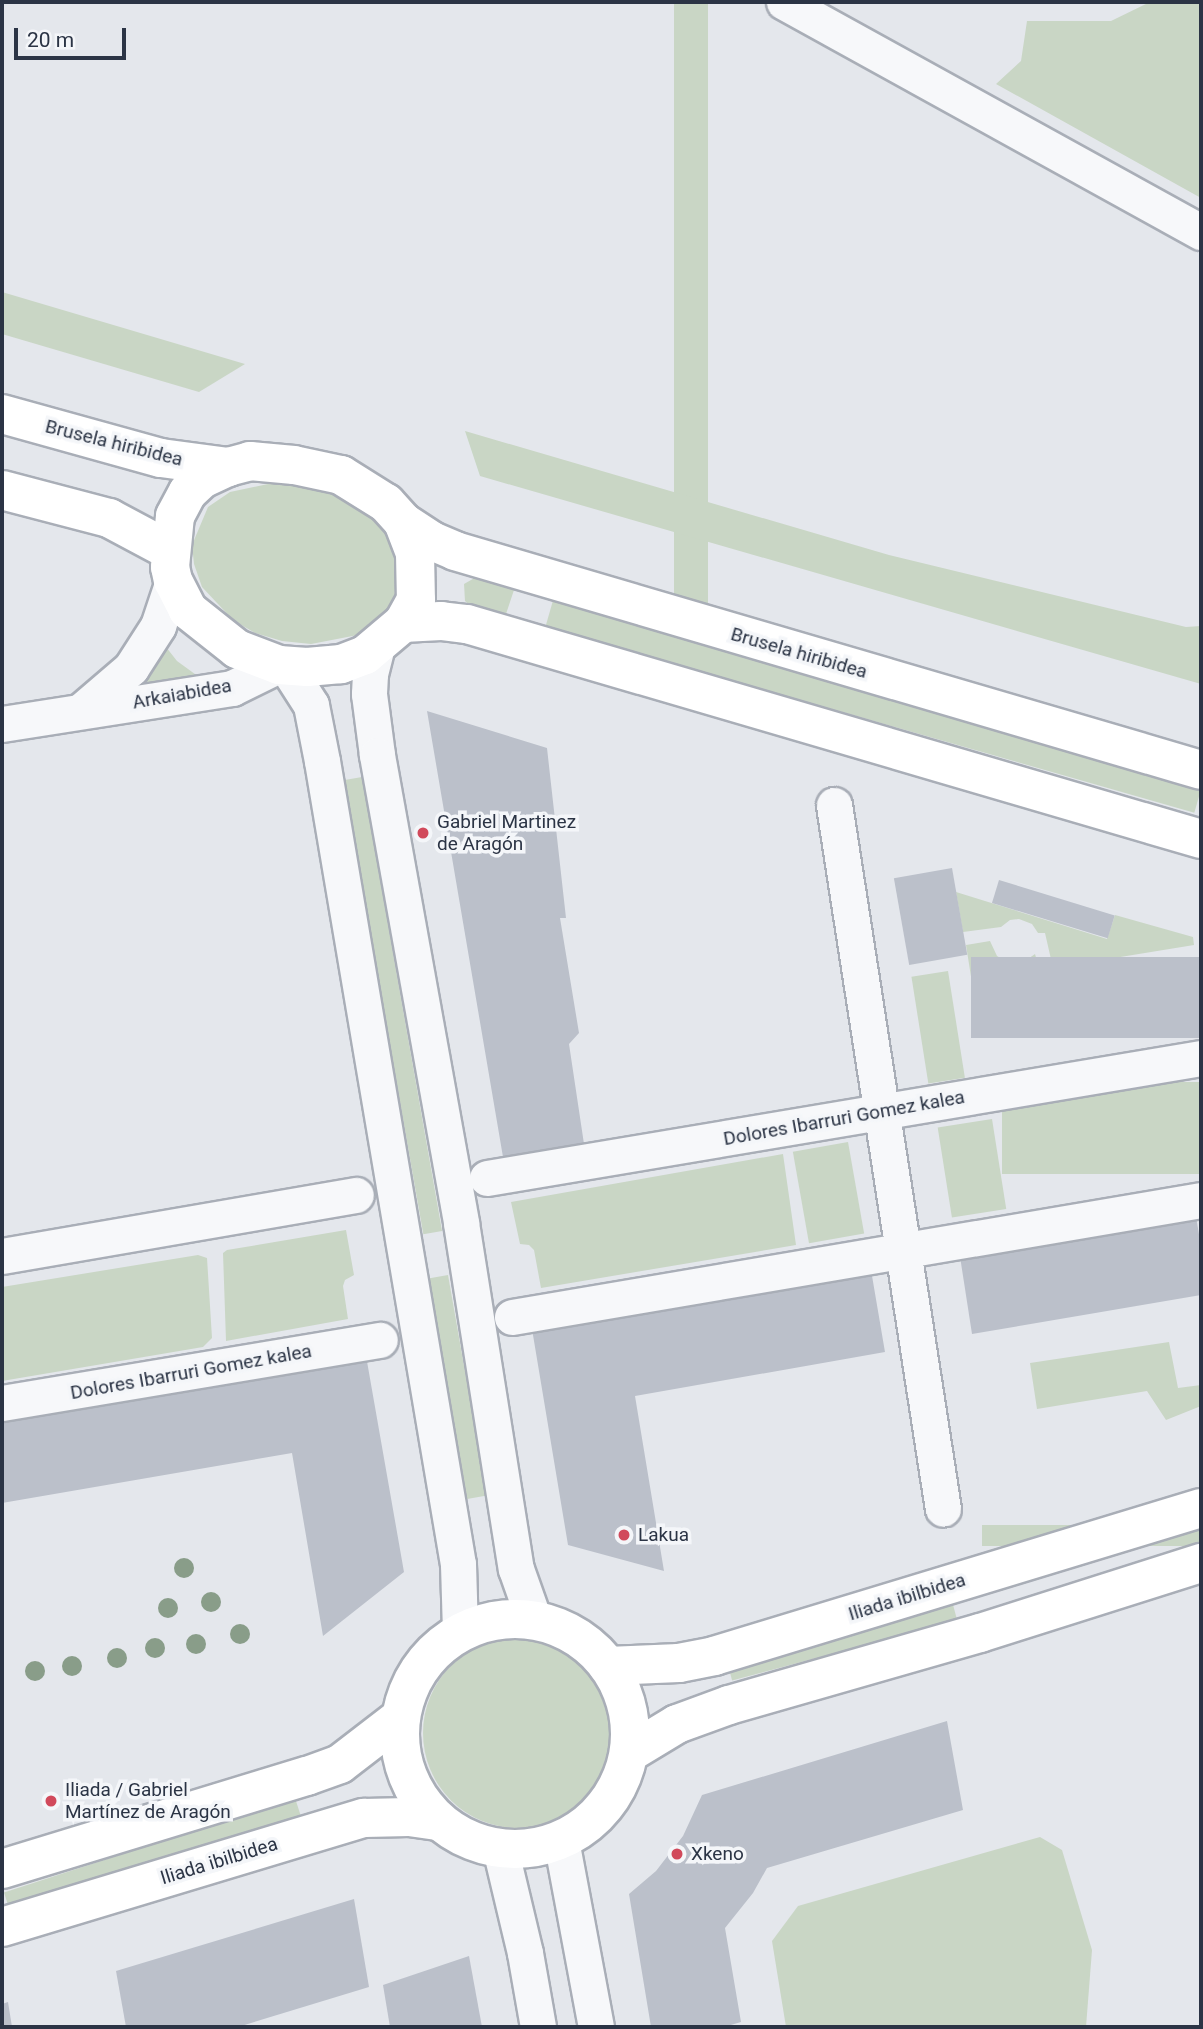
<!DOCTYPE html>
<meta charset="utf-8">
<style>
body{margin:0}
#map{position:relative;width:1203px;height:2029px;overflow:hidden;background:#e4e7ec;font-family:Roboto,sans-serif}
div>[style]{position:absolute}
.green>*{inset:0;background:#c9d6c5;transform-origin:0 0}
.round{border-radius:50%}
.building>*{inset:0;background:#bbc0ca;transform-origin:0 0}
.roads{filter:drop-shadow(2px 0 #a9aeb7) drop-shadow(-2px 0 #a9aeb7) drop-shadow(0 2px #a9aeb7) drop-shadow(0 -2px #a9aeb7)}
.street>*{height:35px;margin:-17.5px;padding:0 17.5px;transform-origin:17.5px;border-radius:17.5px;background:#f7f8fa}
.secondary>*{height:38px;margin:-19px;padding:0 19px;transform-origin:19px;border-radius:19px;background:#fff}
.secondary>.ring{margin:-19px;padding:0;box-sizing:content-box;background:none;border:38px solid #fff;border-radius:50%}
.primary>*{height:38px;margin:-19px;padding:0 19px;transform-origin:19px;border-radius:19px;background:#fff}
.trees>*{width:20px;height:20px;margin:-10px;border-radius:50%;background:#899d89}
.dots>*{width:19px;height:19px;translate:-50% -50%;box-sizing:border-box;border:4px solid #f4f6f9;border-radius:50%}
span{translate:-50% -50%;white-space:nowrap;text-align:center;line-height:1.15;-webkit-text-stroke:7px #f4f6f9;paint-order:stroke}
.street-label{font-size:19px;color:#2b3445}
.poi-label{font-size:19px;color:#2b3445}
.left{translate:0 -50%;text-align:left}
.frame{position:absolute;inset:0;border:4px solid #2b3445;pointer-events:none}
.scale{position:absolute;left:14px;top:28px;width:112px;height:32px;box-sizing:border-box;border:4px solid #2b3445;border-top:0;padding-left:9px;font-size:21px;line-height:24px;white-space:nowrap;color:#2b3445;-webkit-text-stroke:5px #f4f6f9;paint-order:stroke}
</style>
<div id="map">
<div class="green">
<div style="left:674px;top:2px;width:34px;height:603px"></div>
<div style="clip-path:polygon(1150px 2px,1201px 2px,1201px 198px,996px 84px,1021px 61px,1027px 21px,1111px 21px)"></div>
<div style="clip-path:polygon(2px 292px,245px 364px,199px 392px,2px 334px)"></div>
<div style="clip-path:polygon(465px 431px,889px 555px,1186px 627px,1201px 626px,1201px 684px,480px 476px)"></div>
<div style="clip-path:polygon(282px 481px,311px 484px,357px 506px,379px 525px,396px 551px,400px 579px,395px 602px,381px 621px,363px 634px,311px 644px,282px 641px,255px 633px,233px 620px,202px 587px,194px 564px,192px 545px,208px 507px,230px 492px)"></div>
<div style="clip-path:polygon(478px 576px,515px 587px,505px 617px,472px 607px,465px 601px,464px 584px)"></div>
<div style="left:554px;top:597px;width:675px;height:31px;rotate:16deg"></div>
<div style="clip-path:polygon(166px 647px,177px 661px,199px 677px,132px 693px,148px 679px,161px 648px)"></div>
<div style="left:362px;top:777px;width:461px;height:19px;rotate:80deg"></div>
<div style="clip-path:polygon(956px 892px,1107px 939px,1115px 915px,1193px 937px,1194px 945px,1053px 968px,1045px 933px,1038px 933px,1032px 924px,1019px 919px,1010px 920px,1001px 927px,963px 932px)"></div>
<div style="clip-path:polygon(990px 941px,997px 956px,1007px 962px,1025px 961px,1035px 954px,1040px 971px,972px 983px,966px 945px)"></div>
<div style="left:948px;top:971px;width:108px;height:37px;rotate:81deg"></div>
<div style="left:1201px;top:1082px;width:92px;height:199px;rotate:90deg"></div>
<div style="left:992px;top:1119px;width:91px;height:55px;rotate:81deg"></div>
<div style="left:848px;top:1142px;width:93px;height:56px;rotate:80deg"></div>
<div style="clip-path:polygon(783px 1154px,796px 1245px,541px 1288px,534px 1250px,529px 1245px,520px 1244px,511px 1202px)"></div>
<div style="clip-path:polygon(346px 1230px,354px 1275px,345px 1280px,343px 1286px,348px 1319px,226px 1341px,223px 1253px,227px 1250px)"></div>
<div style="clip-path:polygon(198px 1255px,207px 1258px,212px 1338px,203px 1347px,2px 1381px,2px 1287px)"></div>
<div style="left:448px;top:1275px;width:224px;height:20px;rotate:80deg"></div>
<div style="clip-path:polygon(1169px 1342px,1178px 1388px,1201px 1385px,1201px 1406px,1166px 1420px,1147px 1391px,1037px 1409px,1030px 1363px)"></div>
<div style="left:1201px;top:1525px;width:21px;height:219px;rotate:90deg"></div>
<div style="left:952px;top:1601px;width:20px;height:233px;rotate:75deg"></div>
<div class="round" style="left:423px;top:1638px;width:190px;height:190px"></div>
<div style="left:295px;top:1798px;width:20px;height:306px;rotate:72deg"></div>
<div style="clip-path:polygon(1040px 1837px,1062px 1850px,1092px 1950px,1086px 2027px,786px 2027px,772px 1941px,798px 1906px)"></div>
</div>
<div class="building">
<div style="clip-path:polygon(427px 711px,547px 748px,566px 918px,560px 918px,579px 1033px,569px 1044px,584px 1144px,503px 1157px)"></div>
<div style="left:952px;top:868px;width:88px;height:59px;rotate:80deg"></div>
<div style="left:999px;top:880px;width:121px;height:24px;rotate:17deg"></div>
<div style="left:1201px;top:957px;width:81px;height:230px;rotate:90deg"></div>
<div style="clip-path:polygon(1195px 1211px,1201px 1246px,1201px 1295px,972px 1334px,959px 1250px)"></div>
<div style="clip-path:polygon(870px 1264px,885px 1352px,635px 1396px,664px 1571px,568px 1545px,531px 1323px)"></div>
<div style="clip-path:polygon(365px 1350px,404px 1572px,323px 1636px,292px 1453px,2px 1503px,2px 1413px)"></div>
<div style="clip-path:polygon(947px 1721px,963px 1810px,767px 1868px,753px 1893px,725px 1928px,741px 2022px,724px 2027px,651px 2027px,629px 1894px,656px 1871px,683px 1836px,702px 1795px)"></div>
<div style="clip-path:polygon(354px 1899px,369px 1987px,238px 2027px,126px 2027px,116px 1971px)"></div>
<div style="clip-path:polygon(469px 1956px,482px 2027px,390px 2027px,383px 1985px)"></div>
<div style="clip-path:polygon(8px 2002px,12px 2027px,2px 2027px,2px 2004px)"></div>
</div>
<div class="roads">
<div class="street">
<div style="left:784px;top:2px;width:476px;rotate:28.9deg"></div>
<div style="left:377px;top:646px;width:29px;rotate:104deg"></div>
<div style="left:370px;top:674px;width:20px;rotate:93deg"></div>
<div style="left:369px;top:694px;width:62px;rotate:82.5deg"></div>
<div style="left:377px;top:755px;width:475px;rotate:79.8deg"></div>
<div style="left:461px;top:1223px;width:350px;rotate:81deg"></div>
<div style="left:516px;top:1569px;width:54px;rotate:70.6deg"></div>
<div style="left:286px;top:666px;width:46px;rotate:57.3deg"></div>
<div style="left:311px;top:705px;width:57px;rotate:78.9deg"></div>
<div style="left:322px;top:761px;width:814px;rotate:80.39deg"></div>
<div style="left:458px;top:1564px;width:68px;rotate:88.3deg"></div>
<div style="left:82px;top:710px;width:65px;rotate:-40.6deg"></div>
<div style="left:131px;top:668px;width:50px;rotate:-57.3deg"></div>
<div style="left:158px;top:626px;width:47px;rotate:-71.6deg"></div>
<div style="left:2px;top:724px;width:233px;rotate:-8.9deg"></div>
<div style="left:232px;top:688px;width:52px;rotate:-26.1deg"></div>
<div style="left:834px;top:805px;width:712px;rotate:81.2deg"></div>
<div style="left:487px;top:1178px;width:724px;rotate:-9.54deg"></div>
<div style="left:2px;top:1256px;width:359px;rotate:-9.8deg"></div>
<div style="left:512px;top:1317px;width:699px;rotate:-9.64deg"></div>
<div style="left:2px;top:1403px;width:383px;rotate:-9.5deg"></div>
<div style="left:561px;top:1840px;width:190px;rotate:79.4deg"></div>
<div style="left:500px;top:1848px;width:108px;rotate:76.6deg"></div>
<div style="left:525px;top:1953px;width:75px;rotate:80deg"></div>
</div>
<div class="secondary">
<div class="ring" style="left:400px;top:1619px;width:192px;height:192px"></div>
<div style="left:608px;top:1666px;width:71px;rotate:-2.4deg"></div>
<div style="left:679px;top:1663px;width:36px;rotate:-11deg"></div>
<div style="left:714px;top:1656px;width:509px;rotate:-16.9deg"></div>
<div style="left:629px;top:1753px;width:56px;rotate:-31.1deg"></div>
<div style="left:677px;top:1724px;width:55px;rotate:-20.1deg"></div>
<div style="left:729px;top:1705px;width:261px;rotate:-16deg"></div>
<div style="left:980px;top:1633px;width:232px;rotate:-17.6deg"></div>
<div style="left:2px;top:1869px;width:319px;rotate:-17deg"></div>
<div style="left:307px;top:1776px;width:35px;rotate:-20deg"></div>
<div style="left:340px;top:1764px;width:77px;rotate:-37.6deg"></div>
<div style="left:2px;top:1927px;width:378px;rotate:-16.8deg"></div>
<div style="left:364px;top:1818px;width:45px;rotate:-1.3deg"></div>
<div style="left:409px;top:1817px;width:30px;rotate:8deg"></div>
</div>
<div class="primary">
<div style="left:2px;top:414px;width:165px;rotate:15.5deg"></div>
<div style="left:161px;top:458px;width:68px;rotate:7.7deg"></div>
<div style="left:250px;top:461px;width:44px;rotate:5.2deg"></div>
<div style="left:294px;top:465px;width:48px;rotate:12deg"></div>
<div style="left:341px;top:475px;width:53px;rotate:31.9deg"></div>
<div style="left:386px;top:503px;width:25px;rotate:48deg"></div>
<div style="left:403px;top:522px;width:34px;rotate:69deg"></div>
<div style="left:415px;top:554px;width:46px;rotate:88.8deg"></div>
<div style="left:416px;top:600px;width:26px;rotate:119deg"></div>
<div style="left:403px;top:623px;width:50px;rotate:139.9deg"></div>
<div style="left:365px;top:655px;width:26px;rotate:159deg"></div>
<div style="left:341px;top:664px;width:34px;rotate:175deg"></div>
<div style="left:307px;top:667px;width:28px;rotate:-176deg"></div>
<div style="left:279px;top:665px;width:45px;rotate:-159.1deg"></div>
<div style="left:237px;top:649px;width:63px;rotate:-141.5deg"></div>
<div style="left:188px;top:610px;width:33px;rotate:-117deg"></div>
<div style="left:173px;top:581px;width:14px;rotate:-102deg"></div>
<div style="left:170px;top:567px;width:51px;rotate:-84.4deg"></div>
<div style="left:175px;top:516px;width:27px;rotate:-62deg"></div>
<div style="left:188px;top:492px;width:19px;rotate:-43deg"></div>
<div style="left:202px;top:479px;width:29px;rotate:-25deg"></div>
<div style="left:228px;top:467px;width:23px;rotate:-15deg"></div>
<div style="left:2px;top:490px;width:111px;rotate:14.7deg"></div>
<div style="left:109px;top:518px;width:68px;rotate:28.1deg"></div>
<div style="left:403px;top:522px;width:35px;rotate:33deg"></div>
<div style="left:432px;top:541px;width:25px;rotate:23deg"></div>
<div style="left:455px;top:551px;width:777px;rotate:16.36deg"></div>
<div style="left:403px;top:623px;width:38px;rotate:-3deg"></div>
<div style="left:441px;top:621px;width:26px;rotate:7deg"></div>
<div style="left:467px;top:624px;width:765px;rotate:16.33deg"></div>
</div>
</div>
<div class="trees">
<div style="left:184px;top:1568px"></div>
<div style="left:211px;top:1602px"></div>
<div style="left:168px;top:1608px"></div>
<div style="left:240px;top:1634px"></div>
<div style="left:196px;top:1644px"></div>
<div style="left:155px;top:1648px"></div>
<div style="left:117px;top:1658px"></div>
<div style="left:72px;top:1666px"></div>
<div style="left:35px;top:1671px"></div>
</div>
<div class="dots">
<div style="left:423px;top:833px;background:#d1495b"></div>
<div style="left:624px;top:1535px;background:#d1495b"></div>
<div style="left:51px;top:1801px;background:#d1495b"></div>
<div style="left:677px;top:1854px;background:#d1495b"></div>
</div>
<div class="street-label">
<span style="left:114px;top:443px;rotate:14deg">Brusela hiribidea</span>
<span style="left:799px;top:653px;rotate:16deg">Brusela hiribidea</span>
<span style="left:182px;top:694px;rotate:-10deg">Arkaiabidea</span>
<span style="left:844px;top:1118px;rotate:-10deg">Dolores Ibarruri Gomez kalea</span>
<span style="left:191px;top:1372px;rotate:-10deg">Dolores Ibarruri Gomez kalea</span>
<span style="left:907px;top:1597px;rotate:-17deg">Iliada ibilbidea</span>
<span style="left:219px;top:1861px;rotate:-17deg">Iliada ibilbidea</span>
</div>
<div class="poi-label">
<span class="left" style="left:437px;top:833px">Gabriel Martinez<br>de Aragón</span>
<span class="left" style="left:638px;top:1535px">Lakua</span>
<span class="left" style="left:65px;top:1801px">Iliada / Gabriel<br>Martínez de Aragón</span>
<span class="left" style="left:691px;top:1854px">Xkeno</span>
</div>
<div class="frame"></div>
<div class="scale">20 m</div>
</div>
